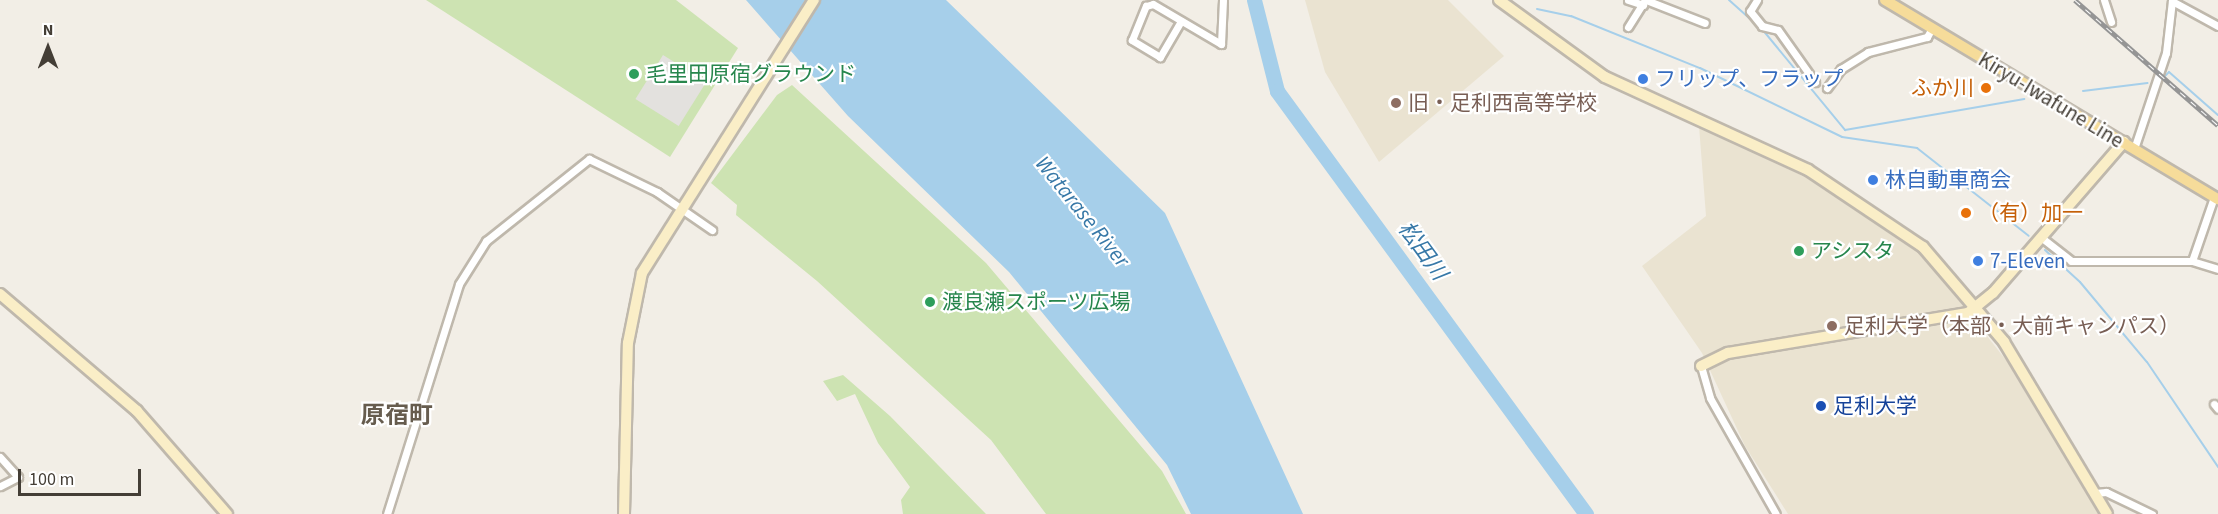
<!DOCTYPE html>
<meta charset="utf-8">
<style>
body{margin:0}
#map{position:relative;width:2218px;height:514px;overflow:hidden;background:#f2eee6;font-family:"Source Sans 3","Noto Sans JP",sans-serif}
div>[style]{position:absolute}
.education>*{inset:0;background:#eae3d1}
.green>*{inset:0;background:#cde3b2}
.parking>*{inset:0;background:#e3e1de;transform-origin:0 0}
.water>*{inset:0;background:#a6cfea}
.stream>*{height:2px;margin:-1px;padding:0 1px;transform-origin:1px;border-radius:1px;background:#a6cfea}
.river>*{height:15px;margin:-7.5px;padding:0 7.5px;transform-origin:7.5px;border-radius:7.5px;background:#a6cfea}
.roads{filter:drop-shadow(2px 0 #bfb8ac) drop-shadow(-2px 0 #bfb8ac) drop-shadow(0 2px #bfb8ac) drop-shadow(0 -2px #bfb8ac)}
.street>*{height:7px;margin:-3.5px;padding:0 3.5px;transform-origin:3.5px;border-radius:3.5px;background:#fff}
.secondary>*{height:10px;margin:-5px;padding:0 5px;transform-origin:5px;border-radius:5px;background:#faeec7}
.primary>*{height:10px;margin:-5px;padding:0 5px;transform-origin:5px;border-radius:5px;background:#f6dc9a}
.rail>*{height:4.5px;margin-top:-2.25px;transform-origin:0;background:repeating-linear-gradient(90deg,#fff 0 7px,#959595 0 14px);box-sizing:border-box;border-block:2px solid #959595}
.dots>*{width:16px;height:16px;translate:-50% -50%;box-sizing:border-box;border:3px solid #fff;border-radius:50%}
span{translate:-50% -50%;white-space:nowrap;text-align:center;line-height:1.15;-webkit-text-stroke:4.5px #fff;paint-order:stroke}
.leisure-label{font-size:21px;color:#27864d}
.left{translate:0 -50%;text-align:left}
.shop-label{font-size:21px;color:#366cbe}
.food-label{font-size:21px;color:#c56008}
.right{translate:-100% -50%;text-align:right}
.street-label{font-size:21px;color:#443e36}
.education-label{font-size:21px;color:#785e54}
.transit-label{font-size:21px;color:#164399}
.water-label{font-size:22px;color:#3778a7;font-style:italic}
.quarter-label{font-size:24px;color:#665c4e;font-weight:700}
.north{position:absolute;left:18px;top:18px;width:60px;height:60px;-webkit-text-stroke:4px #fff;paint-order:stroke;rotate:0deg;font-size:16px;font-weight:700;line-height:24px;text-align:center;color:#443e36}
.north::after{content:'';display:block;margin:auto;width:21px;height:27px;background:#443e36;clip-path:polygon(50% 0,100% 100%,50% 72%,0 100%)}
.scale{position:absolute;left:18px;top:469px;width:123px;height:27px;box-sizing:border-box;border:3px solid #443e36;border-top:0;padding-left:8px;font-size:18px;line-height:21px;white-space:nowrap;color:#443e36;-webkit-text-stroke:4px #fff;paint-order:stroke}
</style>
<div id="map">
<div class="education">
<div style="clip-path:polygon(1305px 0,1448px 0,1504px 56px,1379px 162px,1325px 72px)"></div>
<div style="clip-path:polygon(1699px 126px,1836px 192px,1923px 255px,2013px 369px,2099px 514px,1788px 514px,1745px 446px,1702px 353px,1642px 266px,1706px 216px)"></div>
</div>
<div class="green">
<div style="clip-path:polygon(426px 0,676px 0,738px 48px,670px 157px)"></div>
<div style="clip-path:polygon(792px 85px,986px 263px,1162px 471px,1186px 514px,1046px 514px,991px 440px,817px 281px,736px 215px,737px 205px,711px 183px,777px 95px)"></div>
<div style="clip-path:polygon(843px 375px,890px 416px,986px 514px,903px 514px,901px 500px,910px 487px,878px 443px,855px 394px,837px 401px,823px 381px)"></div>
</div>
<div class="parking">
<div style="left:663px;top:55px;width:51px;height:52px;rotate:32deg"></div>
</div>
<div class="water">
<div style="clip-path:polygon(746px 0,946px 0,1165px 213px,1303px 514px,1191px 514px,1167px 465px,1009px 272px,848px 116px)"></div>
</div>
<div class="stream">
<div style="left:1729px;top:0;width:39px;rotate:42deg"></div>
<div style="left:1537px;top:9px;width:35px;rotate:12deg"></div>
<div style="left:1571px;top:16px;width:139px;rotate:22deg"></div>
<div style="left:1700px;top:68px;width:158px;rotate:25.9deg"></div>
<div style="left:1842px;top:137px;width:76px;rotate:8.3deg"></div>
<div style="left:1917px;top:148px;width:142px;rotate:38.2deg"></div>
<div style="left:1762px;top:29px;width:131px;rotate:50.6deg"></div>
<div style="left:1845px;top:130px;width:182px;rotate:-9.8deg"></div>
<div style="left:2159px;top:82px;width:14px;rotate:-45deg"></div>
<div style="left:2169px;top:72px;width:65px;rotate:41.3deg"></div>
<div style="left:2083px;top:91px;width:65px;rotate:-7deg"></div>
<div style="left:2045px;top:250px;width:47px;rotate:42.4deg"></div>
<div style="left:2080px;top:282px;width:104px;rotate:50.1deg"></div>
<div style="left:2147px;top:362px;width:127px;rotate:55.9deg"></div>
</div>
<div class="river">
<div style="left:1254px;top:0;width:94px;rotate:75.8deg"></div>
<div style="left:1277px;top:91px;width:524px;rotate:53.85deg"></div>
</div>
<div class="roads">
<div class="street">
<div style="left:1628px;top:0;width:16px;rotate:18deg"></div>
<div style="left:1646px;top:0;width:63px;rotate:21.3deg"></div>
<div style="left:1757px;top:0;width:13px;rotate:122deg"></div>
<div style="left:1750px;top:11px;width:19px;rotate:51deg"></div>
<div style="left:1762px;top:26px;width:16px;rotate:14deg"></div>
<div style="left:1778px;top:30px;width:64px;rotate:54.6deg"></div>
<div style="left:2104px;top:0;width:23px;rotate:72deg"></div>
<div style="left:2172px;top:1px;width:52px;rotate:28.5deg"></div>
<div style="left:1181px;top:21px;width:42px;rotate:120.3deg"></div>
<div style="left:1160px;top:57px;width:33px;rotate:-149deg"></div>
<div style="left:1132px;top:40px;width:37px;rotate:-68deg"></div>
<div style="left:1146px;top:6px;width:7px;rotate:-16deg"></div>
<div style="left:1153px;top:4px;width:79px;rotate:30.5deg"></div>
<div style="left:1221px;top:44px;width:44px;rotate:-87.4deg"></div>
<div style="left:1628px;top:27px;width:32px;rotate:-58deg"></div>
<div style="left:1827px;top:88px;width:24px;rotate:-54deg"></div>
<div style="left:1841px;top:69px;width:32px;rotate:-32deg"></div>
<div style="left:1868px;top:52px;width:61px;rotate:-14.3deg"></div>
<div style="left:1927px;top:37px;width:10px;rotate:-61deg"></div>
<div style="left:2134px;top:149px;width:101px;rotate:-71.6deg"></div>
<div style="left:2166px;top:53px;width:53px;rotate:-83.5deg"></div>
<div style="left:2042px;top:238px;width:37px;rotate:38deg"></div>
<div style="left:2071px;top:261px;width:121px"></div>
<div style="left:2192px;top:261px;width:27px;rotate:17deg"></div>
<div style="left:2192px;top:261px;width:68px;rotate:-71deg"></div>
<div style="left:1701px;top:366px;width:33px;rotate:74deg"></div>
<div style="left:1710px;top:398px;width:133px;rotate:60.4deg"></div>
<div style="left:2214px;top:404px;width:6px;rotate:51deg"></div>
<div style="left:0;top:457px;width:27px;rotate:48deg"></div>
<div style="left:18px;top:477px;width:20px;rotate:153deg"></div>
<div style="left:2095px;top:493px;width:11px;rotate:-5deg"></div>
<div style="left:2106px;top:492px;width:51px;rotate:25.6deg"></div>
<div style="left:387px;top:514px;width:241px;rotate:-72.6deg"></div>
<div style="left:459px;top:284px;width:51px;rotate:-57.9deg"></div>
<div style="left:486px;top:241px;width:132px;rotate:-38.5deg"></div>
<div style="left:589px;top:159px;width:76px;rotate:25.9deg"></div>
<div style="left:657px;top:192px;width:67px;rotate:34.6deg"></div>
</div>
<div class="secondary">
<div style="left:1499px;top:0;width:131px;rotate:36deg"></div>
<div style="left:1605px;top:77px;width:223px;rotate:24.6deg"></div>
<div style="left:1808px;top:170px;width:138px;rotate:33.8deg"></div>
<div style="left:1923px;top:247px;width:125px;rotate:49.5deg"></div>
<div style="left:2004px;top:342px;width:200px;rotate:59.1deg"></div>
<div style="left:0;top:294px;width:180px;rotate:40.5deg"></div>
<div style="left:137px;top:411px;width:137px;rotate:48.9deg"></div>
<div style="left:1701px;top:366px;width:30px;rotate:-26deg"></div>
<div style="left:1728px;top:353px;width:243px;rotate:-9.5deg"></div>
<div style="left:1968px;top:313px;width:32px;rotate:-39deg"></div>
<div style="left:1993px;top:293px;width:200px;rotate:-49.1deg"></div>
<div style="left:624px;top:514px;width:171px;rotate:-88.7deg"></div>
<div style="left:628px;top:343px;width:71px;rotate:-78.7deg"></div>
<div style="left:642px;top:273px;width:323px;rotate:-57.8deg"></div>
</div>
<div class="primary">
<div style="left:1885px;top:0;width:388px;rotate:30.9deg"></div>
</div>
</div>
<div class="rail">
<div style="left:2075px;top:0;width:190px;rotate:41.2deg"></div>
</div>
<div class="dots">
<div style="left:634px;top:74px;background:#2e9e5b"></div>
<div style="left:1643px;top:79px;background:#3f7fe0"></div>
<div style="left:1986px;top:88px;background:#e8710a"></div>
<div style="left:1396px;top:103px;background:#8d6e63"></div>
<div style="left:1873px;top:180px;background:#3f7fe0"></div>
<div style="left:1966px;top:213px;background:#e8710a"></div>
<div style="left:1799px;top:251px;background:#2e9e5b"></div>
<div style="left:1978px;top:261px;background:#3f7fe0"></div>
<div style="left:930px;top:302px;background:#2e9e5b"></div>
<div style="left:1832px;top:326px;background:#8d6e63"></div>
<div style="left:1821px;top:406px;background:#1a4fb4"></div>
</div>
<div class="leisure-label">
<span class="left" style="left:646px;top:74px">毛里田原宿グラウンド</span>
<span class="left" style="left:1811px;top:251px">アシスタ</span>
<span class="left" style="left:942px;top:302px">渡良瀬スポーツ広場</span>
</div>
<div class="shop-label">
<span class="left" style="left:1655px;top:79px">フリップ、フラップ</span>
<span class="left" style="left:1885px;top:180px">林自動車商会</span>
<span class="left" style="left:1990px;top:261px">7-Eleven</span>
</div>
<div class="food-label">
<span class="right" style="left:1974px;top:88px">ふか川</span>
<span class="left" style="left:1978px;top:213px">（有）加一</span>
</div>
<div class="street-label">
<span style="left:2051px;top:100px;rotate:31deg">Kiryu-Iwafune Line</span>
</div>
<div class="education-label">
<span class="left" style="left:1408px;top:103px">旧・足利西高等学校</span>
<span class="left" style="left:1844px;top:326px">足利大学（本部・大前キャンパス）</span>
</div>
<div class="transit-label">
<span class="left" style="left:1833px;top:406px">足利大学</span>
</div>
<div class="water-label">
<span style="left:1082px;top:212px;rotate:51deg">Watarase River</span>
<span style="left:1422px;top:251px;rotate:54deg">松田川</span>
</div>
<div class="quarter-label">
<span style="left:397px;top:416px">原宿町</span>
</div>
<div class="north">N</div>
<div class="scale">100 m</div>
</div>
